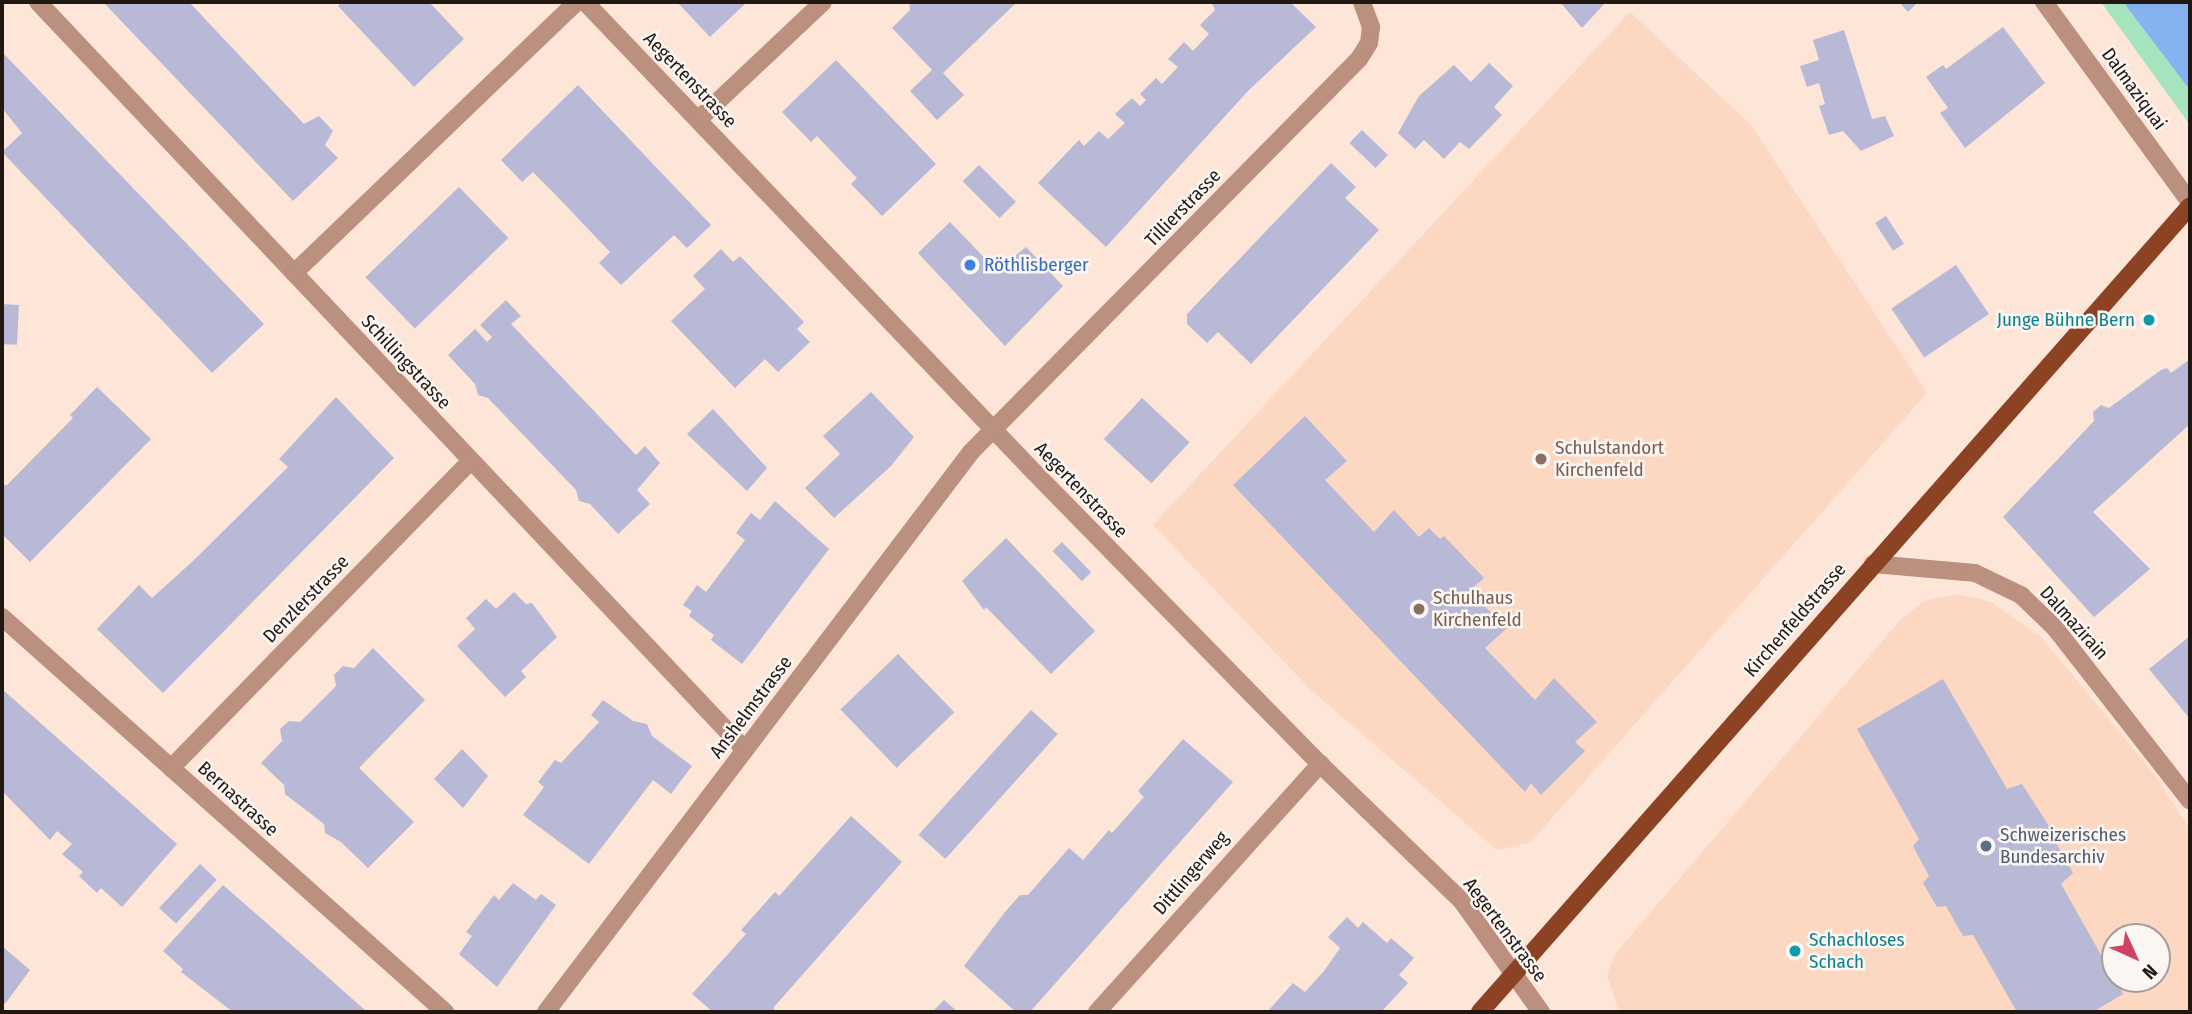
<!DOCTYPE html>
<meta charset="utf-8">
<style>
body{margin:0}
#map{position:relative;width:2192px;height:1014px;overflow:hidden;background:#fde5d7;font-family:"Fira Sans Condensed",sans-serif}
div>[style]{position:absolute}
.built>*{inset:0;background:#fcd7c2}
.green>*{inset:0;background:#a5e4bc}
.water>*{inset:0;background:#86b2f0}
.building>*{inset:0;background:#b8b9d6;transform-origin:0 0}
.street>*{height:18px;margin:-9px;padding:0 9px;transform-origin:9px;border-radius:9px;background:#bb907f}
.primary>*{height:18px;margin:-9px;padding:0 9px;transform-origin:9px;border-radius:9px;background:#8c4324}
.dots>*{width:19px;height:19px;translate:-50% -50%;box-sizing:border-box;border:4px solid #fcf6f3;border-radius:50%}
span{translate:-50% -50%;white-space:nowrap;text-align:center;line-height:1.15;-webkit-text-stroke:5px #fcf6f3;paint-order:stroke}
.street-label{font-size:19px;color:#221812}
.shop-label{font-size:19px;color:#366cbe}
.left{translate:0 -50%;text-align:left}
.culture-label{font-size:19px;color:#0d838f}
.right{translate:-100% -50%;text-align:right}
.education-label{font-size:19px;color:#785e54}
.service-label{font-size:19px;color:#4e5e75}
.frame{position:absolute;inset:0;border:4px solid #221812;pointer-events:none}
.north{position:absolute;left:2101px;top:923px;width:70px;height:70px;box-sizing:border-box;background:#fcf6f3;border:2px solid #a59d99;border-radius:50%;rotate:135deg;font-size:19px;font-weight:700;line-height:28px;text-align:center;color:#221812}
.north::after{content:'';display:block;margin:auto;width:24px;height:32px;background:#d04162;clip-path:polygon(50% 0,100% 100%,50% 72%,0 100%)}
</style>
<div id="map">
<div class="built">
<div style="clip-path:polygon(1630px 12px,1751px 125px,1927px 393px,1530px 843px,1497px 850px,1312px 691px,1153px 525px)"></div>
<div style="clip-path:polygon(evenodd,1957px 594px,1991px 602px,2041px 637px,2154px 774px,2186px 823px,2190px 832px,2190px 1012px,1619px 1012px,1607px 975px,1615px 954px,1902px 618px,1926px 600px,1957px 594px,2115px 937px,2157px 937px,2157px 979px,2115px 979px,2115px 937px)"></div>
</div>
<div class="green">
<div style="clip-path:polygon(2101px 2px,2123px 2px,2190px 90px,2190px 125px)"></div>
</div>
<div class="water">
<div style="clip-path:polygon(2123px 2px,2190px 2px,2190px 90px,2183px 81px)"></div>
</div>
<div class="building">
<div style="clip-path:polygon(103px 2px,189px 2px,304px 124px,319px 116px,333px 131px,325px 145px,338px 158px,293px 201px)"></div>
<div style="clip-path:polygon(342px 2px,429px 2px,464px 39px,414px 87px,338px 6px)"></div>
<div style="clip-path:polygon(677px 2px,747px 2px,710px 37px)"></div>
<div style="clip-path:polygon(909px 2px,1017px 2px,943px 73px,964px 95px,937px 120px,910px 91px,932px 70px,892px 28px,910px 10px)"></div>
<div style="clip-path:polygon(1211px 2px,1290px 2px,1316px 27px,1248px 91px,1106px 247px,1038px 183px,1079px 140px,1084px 146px,1099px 131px,1108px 139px,1125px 123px,1115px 114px,1132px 98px,1140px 106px,1146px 100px,1140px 94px,1156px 78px,1162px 84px,1178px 67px,1168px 59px,1184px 42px,1193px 51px,1209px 34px,1200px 25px,1215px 10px)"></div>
<div style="clip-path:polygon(1560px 2px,1606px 2px,1582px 28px)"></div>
<div style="clip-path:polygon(1899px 2px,1918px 2px,1908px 12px)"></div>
<div style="clip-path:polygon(2003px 27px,2045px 83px,1965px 148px,1940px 113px,1948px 108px,1926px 77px,1943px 65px,1946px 69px)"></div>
<div style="clip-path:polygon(1844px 30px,1872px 119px,1885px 116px,1894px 136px,1861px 151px,1843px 131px,1829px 135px,1819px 106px,1825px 104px,1819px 83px,1807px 87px,1800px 66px,1819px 60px,1813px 40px)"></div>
<div style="clip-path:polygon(3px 53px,264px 324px,212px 373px,2px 152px,22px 133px,2px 108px)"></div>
<div style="clip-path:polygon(836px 60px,936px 164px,882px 216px,851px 184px,857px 178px,852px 173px,817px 136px,811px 142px,782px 112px)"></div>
<div style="clip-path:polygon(1489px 63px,1513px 86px,1494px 107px,1502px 115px,1469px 149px,1460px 142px,1444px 159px,1424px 140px,1415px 149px,1398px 133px,1419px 96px,1454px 65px,1471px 82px)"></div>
<div style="clip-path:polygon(578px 85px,711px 225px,687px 248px,674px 235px,621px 285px,599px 263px,610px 252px,551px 190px,533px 172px,522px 182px,501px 160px)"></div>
<div style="left:1362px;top:130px;width:36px;height:18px;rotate:44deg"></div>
<div style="clip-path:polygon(1331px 163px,1356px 187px,1345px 198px,1379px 230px,1251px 364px,1218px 332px,1207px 343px,1187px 324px,1187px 314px)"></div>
<div style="left:979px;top:165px;width:52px;height:23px;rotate:45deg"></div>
<div style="left:459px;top:187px;width:71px;height:130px;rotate:46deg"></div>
<div style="left:1886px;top:216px;width:33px;height:13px;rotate:57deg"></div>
<div style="clip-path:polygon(950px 222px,997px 271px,1026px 247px,1063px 286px,1005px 346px,918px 253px)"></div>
<div style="clip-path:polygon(721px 249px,733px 262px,740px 256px,771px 288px,804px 322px,797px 329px,810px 342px,778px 372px,765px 359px,735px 388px,671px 321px,705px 289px,693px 276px)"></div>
<div style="left:1956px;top:265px;width:59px;height:78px;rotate:56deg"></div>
<div style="clip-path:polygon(506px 300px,521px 316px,511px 324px,636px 455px,645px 446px,660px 463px,637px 490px,650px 504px,618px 534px,590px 504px,579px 501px,576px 490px,488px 398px,478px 395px,475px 384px,448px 355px,475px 329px,487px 342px,492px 337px,480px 325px)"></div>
<div style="left:2px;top:304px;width:17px;height:40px;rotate:3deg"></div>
<div style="clip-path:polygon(2190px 359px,2190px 424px,2093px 512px,2150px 569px,2094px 617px,2003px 517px,2094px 421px,2093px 412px,2101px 405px,2109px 408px,2161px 370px,2167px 368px,2171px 373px)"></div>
<div style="clip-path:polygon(97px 387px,151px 439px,30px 562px,2px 534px,2px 485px,7px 485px,73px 418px,70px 415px)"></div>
<div style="clip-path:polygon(871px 392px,914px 437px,891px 466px,834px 518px,805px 488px,840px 454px,823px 436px)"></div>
<div style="clip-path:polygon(336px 397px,394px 458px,163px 693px,97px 629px,139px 585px,152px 598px,193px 561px,288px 467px,279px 459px)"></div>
<div style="left:1142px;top:398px;width:65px;height:56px;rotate:43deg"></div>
<div style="clip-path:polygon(713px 409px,767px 468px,747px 491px,687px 434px)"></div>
<div style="clip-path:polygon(1305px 416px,1347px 461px,1325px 480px,1374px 532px,1394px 510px,1419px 537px,1429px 528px,1440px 539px,1444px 536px,1484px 578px,1469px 591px,1507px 628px,1485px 648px,1535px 700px,1554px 678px,1597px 722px,1575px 742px,1585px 751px,1541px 795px,1531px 783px,1525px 792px,1233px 485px)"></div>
<div style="clip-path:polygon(775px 501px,829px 549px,742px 664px,711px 640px,714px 635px,689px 616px,692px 611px,683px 605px,697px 585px,706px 592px,745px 540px,736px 533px,751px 513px,760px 520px)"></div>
<div style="clip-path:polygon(1006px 538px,1095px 631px,1051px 674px,986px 607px,984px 610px,962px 581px)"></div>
<div style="left:1062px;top:542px;width:42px;height:13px;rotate:46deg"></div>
<div style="clip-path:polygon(514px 592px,526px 604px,532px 603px,557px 637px,521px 671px,526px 677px,505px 697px,457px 646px,475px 629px,466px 618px,486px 599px,496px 609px)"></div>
<div style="clip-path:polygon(2190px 636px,2190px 719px,2149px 669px)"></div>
<div style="clip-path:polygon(373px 648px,425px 700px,359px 768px,414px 822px,368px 868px,341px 842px,325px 833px,324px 824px,285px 794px,284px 785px,261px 763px,282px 741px,280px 729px,289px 721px,300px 722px,336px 686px,334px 675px,343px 666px,354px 668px)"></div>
<div style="left:898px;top:654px;width:81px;height:80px;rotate:46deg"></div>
<div style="clip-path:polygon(1943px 679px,2007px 789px,2022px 784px,2058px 840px,2056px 843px,2073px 873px,2061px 884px,2123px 994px,2093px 1012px,2017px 1012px,1973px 935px,1963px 936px,1946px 906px,1937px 907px,1923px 883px,1929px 876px,1913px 846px,1919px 839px,1857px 729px)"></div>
<div style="clip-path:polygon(2px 689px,177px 844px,122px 907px,101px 888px,97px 893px,79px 876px,83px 872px,62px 854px,72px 844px,57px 831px,50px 840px,2px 791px)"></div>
<div style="clip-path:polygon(603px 700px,633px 721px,647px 724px,652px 736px,692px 766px,671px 794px,653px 780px,589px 864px,523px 815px,544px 787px,538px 782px,555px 760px,561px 763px,599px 722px,591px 715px)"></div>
<div style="left:1031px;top:710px;width:36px;height:168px;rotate:42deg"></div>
<div style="clip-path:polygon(1183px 739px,1233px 782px,1030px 1012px,1016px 1012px,964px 966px,1005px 912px,1020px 895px,1028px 895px,1069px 848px,1083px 860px,1109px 830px,1112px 833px,1144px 797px,1138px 791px)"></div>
<div style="clip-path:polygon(462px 749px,488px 776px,463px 808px,434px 779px)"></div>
<div style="clip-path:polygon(851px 816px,902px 862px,774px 1007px,774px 1012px,713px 1012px,692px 994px,746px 934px,741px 930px,775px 892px,779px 896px)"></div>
<div style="left:200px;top:864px;width:23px;height:60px;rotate:43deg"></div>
<div style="clip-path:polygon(513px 883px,536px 900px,541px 894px,556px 905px,497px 987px,459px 954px,472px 936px,466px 932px,494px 895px,499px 900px)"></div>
<div style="clip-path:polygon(223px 885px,294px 947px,367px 1012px,233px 1012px,181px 972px,183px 969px,163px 951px)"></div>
<div style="clip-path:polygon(1347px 917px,1358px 928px,1363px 922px,1387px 943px,1391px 938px,1414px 958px,1399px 975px,1408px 983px,1381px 1012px,1267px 1012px,1293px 983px,1305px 992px,1324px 971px,1340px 948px,1328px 937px)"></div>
<div style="clip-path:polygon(2px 946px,30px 970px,5px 1004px,2px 1001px)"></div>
<div style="clip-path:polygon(944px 1000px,958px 1012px,932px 1012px)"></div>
</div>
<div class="street">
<div style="left:38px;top:2px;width:1029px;rotate:46.61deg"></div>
<div style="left:585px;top:2px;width:650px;rotate:46.31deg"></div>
<div style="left:1034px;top:472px;width:409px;rotate:45.6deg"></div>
<div style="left:1320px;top:764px;width:196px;rotate:44deg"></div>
<div style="left:1461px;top:900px;width:138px;rotate:54.5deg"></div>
<div style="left:2044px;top:2px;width:248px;rotate:53.9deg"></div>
<div style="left:699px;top:119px;width:170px;rotate:-43.3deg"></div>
<div style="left:294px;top:273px;width:392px;rotate:-43.8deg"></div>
<div style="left:1873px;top:564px;width:102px;rotate:5deg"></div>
<div style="left:1975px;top:573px;width:51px;rotate:25.6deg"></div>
<div style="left:2021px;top:595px;width:47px;rotate:44.1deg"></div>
<div style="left:2055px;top:628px;width:219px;rotate:52deg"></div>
<div style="left:2px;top:617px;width:594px;rotate:41.72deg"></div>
<div style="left:171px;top:768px;width:429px;rotate:-45.7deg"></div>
<div style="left:546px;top:1012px;width:703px;rotate:-52.8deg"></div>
<div style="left:971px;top:452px;width:552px;rotate:-45.37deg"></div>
<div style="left:1359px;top:59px;width:19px;rotate:-58deg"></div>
<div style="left:1369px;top:43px;width:16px;rotate:-83deg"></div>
<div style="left:1371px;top:27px;width:27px;rotate:-110deg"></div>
<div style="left:1097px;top:1012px;width:334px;rotate:-48deg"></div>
</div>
<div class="primary">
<div style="left:1480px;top:1012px;width:1074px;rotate:-48.62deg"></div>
</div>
<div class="dots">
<div style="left:970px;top:265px;background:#3f7fe0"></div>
<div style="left:2149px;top:320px;background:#0f9aa8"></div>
<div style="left:1541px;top:459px;background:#8d6e63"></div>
<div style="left:1419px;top:609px;background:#8d6e63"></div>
<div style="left:1986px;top:846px;background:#5c6f8a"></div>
<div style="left:1795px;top:951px;background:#0f9aa8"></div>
</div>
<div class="street-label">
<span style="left:690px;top:80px;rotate:46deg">Aegertenstrasse</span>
<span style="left:2134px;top:89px;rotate:54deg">Dalmaziquai</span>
<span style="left:1183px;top:208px;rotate:-46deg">Tillierstrasse</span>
<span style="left:406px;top:362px;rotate:47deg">Schillingstrasse</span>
<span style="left:1081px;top:490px;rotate:46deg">Aegertenstrasse</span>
<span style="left:306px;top:599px;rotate:-46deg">Denzlerstrasse</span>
<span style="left:1795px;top:620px;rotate:-49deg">Kirchenfeldstrasse</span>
<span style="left:2074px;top:623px;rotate:48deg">Dalmazirain</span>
<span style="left:751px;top:707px;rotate:-53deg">Anshelmstrasse</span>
<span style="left:238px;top:799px;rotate:42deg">Bernastrasse</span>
<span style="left:1191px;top:873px;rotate:-49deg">Dittlingerweg</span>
<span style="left:1505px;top:930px;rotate:53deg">Aegertenstrasse</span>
</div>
<div class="shop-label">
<span class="left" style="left:984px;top:265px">Röthlisberger</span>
</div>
<div class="culture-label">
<span class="right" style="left:2135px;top:320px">Junge Bühne Bern</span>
<span class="left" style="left:1809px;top:951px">Schachloses<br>Schach</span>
</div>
<div class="education-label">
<span class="left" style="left:1555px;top:459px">Schulstandort<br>Kirchenfeld</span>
<span class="left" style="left:1433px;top:609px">Schulhaus<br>Kirchenfeld</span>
</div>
<div class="service-label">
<span class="left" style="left:2000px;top:846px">Schweizerisches<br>Bundesarchiv</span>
</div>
<div class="frame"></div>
<div class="north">N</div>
</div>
